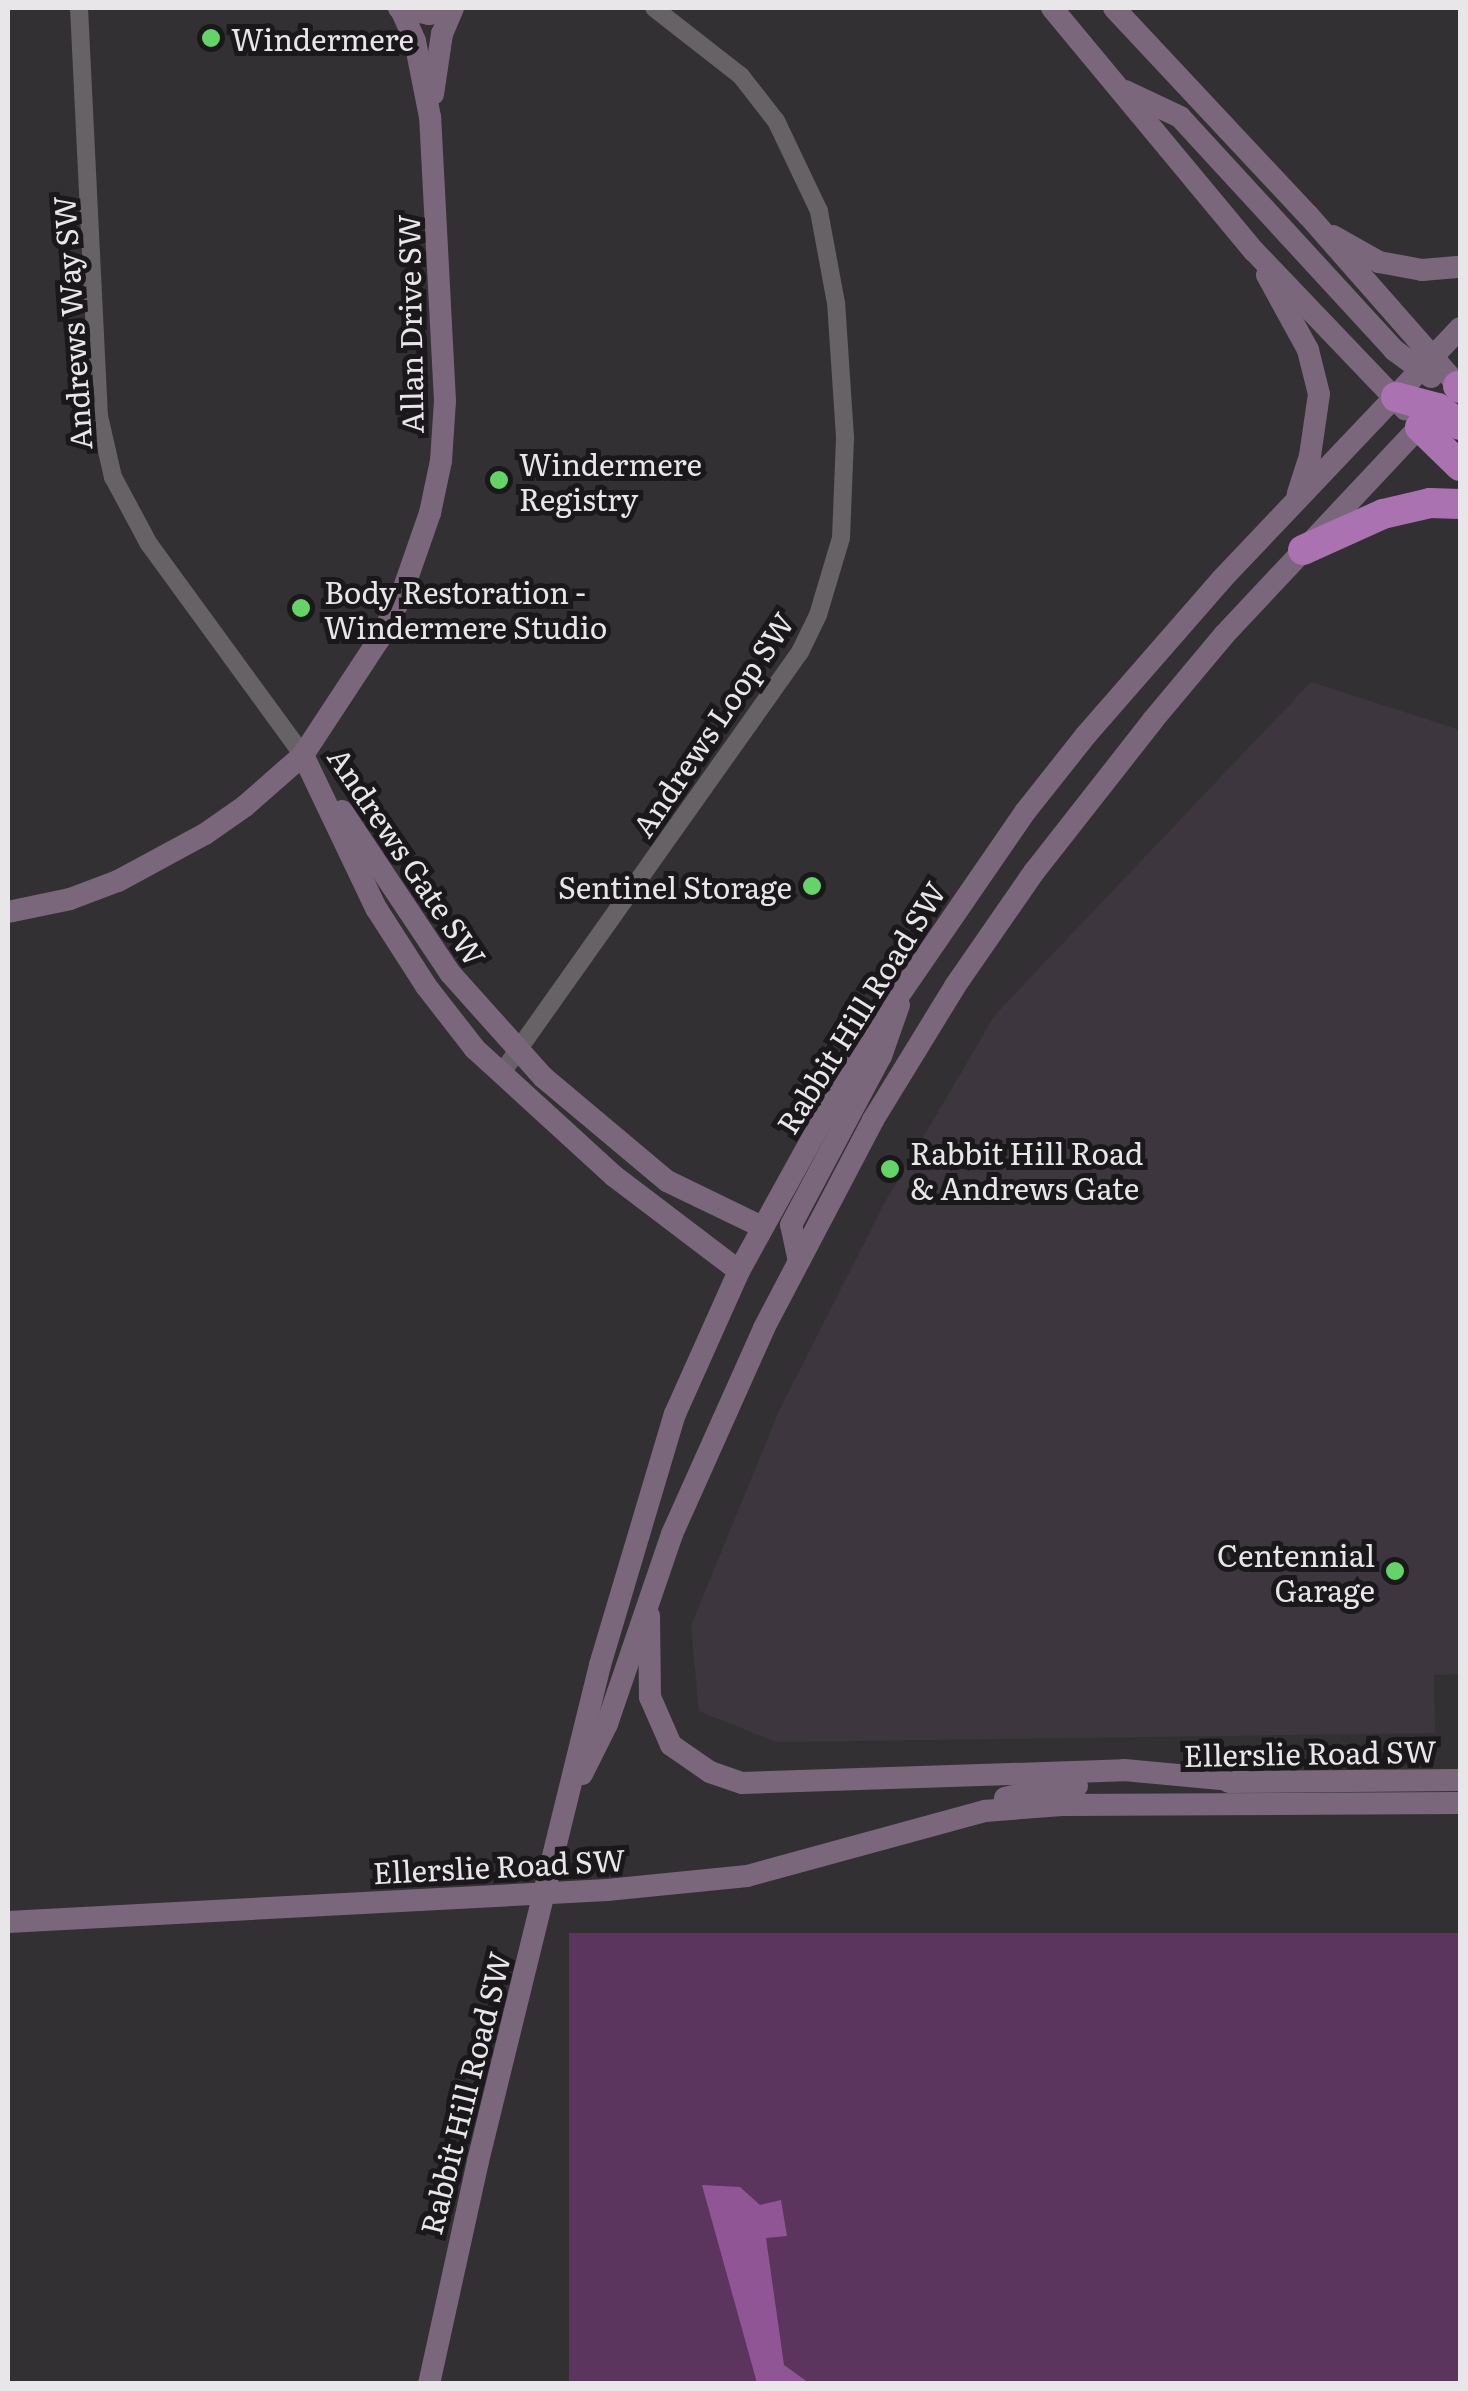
<!DOCTYPE html>
<style>
body{margin:0}
#map{position:relative;width:1468px;height:2391px;overflow:hidden;background:#333033;font-family:Literata,serif}
div>[style]{position:absolute}
.built>*{inset:0;background:#3e363f}
.green>*{inset:0;background:#5b355e;transform-origin:0 0}
.water>*{inset:0;background:#905595}
.street>*{height:18px;margin:-9px;padding:0 9px;transform-origin:9px;border-radius:9px;background:#666266}
.secondary>*{height:22px;margin:-11px;padding:0 11px;transform-origin:11px;border-radius:11px;background:#7b677c}
.highway>*{height:30px;margin:-15px;padding:0 15px;transform-origin:15px;border-radius:15px;background:#ab72b1}
.dots>*{width:28px;height:28px;translate:-50% -50%;box-sizing:border-box;border:5px solid #1a181a;border-radius:50%}
span{translate:-50% -50%;white-space:nowrap;text-align:center;line-height:1.15;-webkit-text-stroke:10px #1a181a;paint-order:stroke}
.poi-label{font-size:30px;color:#e9e6e9}
.left{translate:0 -50%;text-align:left}
.right{translate:-100% -50%;text-align:right}
.street-label{font-size:30px;color:#e9e6e9}
.frame{position:absolute;inset:0;border:10px solid #e9e6e9;pointer-events:none}
</style>
<div id="map">
<div class="built">
<div style="clip-path:polygon(1311px 682px,1460px 730px,1460px 1674px,1434px 1675px,1435px 1733px,776px 1742px,699px 1711px,691px 1626px,779px 1411px,884px 1204px,995px 1015px)"></div>
</div>
<div class="green">
<div style="left:1460px;top:1933px;width:450px;height:891px;rotate:90deg"></div>
</div>
<div class="water">
<div style="clip-path:polygon(702px 2185px,740px 2187px,760px 2205px,781px 2200px,787px 2236px,766px 2238px,784px 2365px,809px 2383px,757px 2383px)"></div>
</div>
<div class="street">
<div style="left:79px;top:8px;width:408px;rotate:87.2deg"></div>
<div style="left:99px;top:416px;width:63px;rotate:77.1deg"></div>
<div style="left:113px;top:477px;width:76px;rotate:61.8deg"></div>
<div style="left:149px;top:544px;width:261px;rotate:53.9deg"></div>
<div style="left:501px;top:1074px;width:517px;rotate:-54.68deg"></div>
<div style="left:800px;top:652px;width:41px;rotate:-64.1deg"></div>
<div style="left:818px;top:615px;width:80px;rotate:-73.4deg"></div>
<div style="left:841px;top:538px;width:101px;rotate:-87.7deg"></div>
<div style="left:845px;top:437px;width:134px;rotate:-93.8deg"></div>
<div style="left:836px;top:303px;width:94px;rotate:-100.5deg"></div>
<div style="left:819px;top:211px;width:100px;rotate:-115.5deg"></div>
<div style="left:776px;top:121px;width:57px;rotate:-127.9deg"></div>
<div style="left:741px;top:76px;width:110px;rotate:-142deg"></div>
</div>
<div class="secondary">
<div style="left:399px;top:8px;width:31px;rotate:11deg"></div>
<div style="left:429px;top:14px;width:20px;rotate:-18deg"></div>
<div style="left:1052px;top:8px;width:316px;rotate:50.3deg"></div>
<div style="left:1254px;top:251px;width:219px;rotate:46.3deg"></div>
<div style="left:1114px;top:8px;width:284px;rotate:46.9deg"></div>
<div style="left:1308px;top:215px;width:227px;rotate:48.7deg"></div>
<div style="left:1125px;top:91px;width:61px;rotate:25.3deg"></div>
<div style="left:1180px;top:117px;width:316px;rotate:47.4deg"></div>
<div style="left:1394px;top:350px;width:46px;rotate:36.1deg"></div>
<div style="left:433px;top:94px;width:61px;rotate:-81.5deg"></div>
<div style="left:442px;top:34px;width:28px;rotate:-67deg"></div>
<div style="left:1333px;top:236px;width:53px;rotate:29.5deg"></div>
<div style="left:1379px;top:262px;width:44px;rotate:10.5deg"></div>
<div style="left:1422px;top:270px;width:38px;rotate:-5deg"></div>
<div style="left:1267px;top:275px;width:85px;rotate:61.3deg"></div>
<div style="left:1308px;top:350px;width:45px;rotate:76deg"></div>
<div style="left:1319px;top:394px;width:63px;rotate:98.3deg"></div>
<div style="left:1310px;top:456px;width:40px;rotate:108deg"></div>
<div style="left:303px;top:755px;width:170px;rotate:64.5deg"></div>
<div style="left:376px;top:908px;width:93px;rotate:57.3deg"></div>
<div style="left:426px;top:986px;width:80px;rotate:52.1deg"></div>
<div style="left:475px;top:1049px;width:188px;rotate:42.4deg"></div>
<div style="left:614px;top:1176px;width:157px;rotate:37.2deg"></div>
<div style="left:342px;top:811px;width:195px;rotate:56.3deg"></div>
<div style="left:450px;top:973px;width:140px;rotate:48.2deg"></div>
<div style="left:543px;top:1077px;width:162px;rotate:40deg"></div>
<div style="left:667px;top:1181px;width:106px;rotate:25.8deg"></div>
<div style="left:8px;top:912px;width:63px;rotate:-11.8deg"></div>
<div style="left:70px;top:899px;width:51px;rotate:-20.6deg"></div>
<div style="left:118px;top:881px;width:99px;rotate:-28.4deg"></div>
<div style="left:205px;top:834px;width:49px;rotate:-35deg"></div>
<div style="left:245px;top:806px;width:77px;rotate:-41.3deg"></div>
<div style="left:303px;top:755px;width:140px;rotate:-56.7deg"></div>
<div style="left:380px;top:638px;width:44px;rotate:-62.9deg"></div>
<div style="left:400px;top:599px;width:91px;rotate:-70.8deg"></div>
<div style="left:430px;top:513px;width:53px;rotate:-78.1deg"></div>
<div style="left:441px;top:461px;width:60px;rotate:-86.2deg"></div>
<div style="left:445px;top:401px;width:284px;rotate:-93deg"></div>
<div style="left:430px;top:117px;width:77px;rotate:-101.2deg"></div>
<div style="left:415px;top:41px;width:36px;rotate:-114deg"></div>
<div style="left:798px;top:1257px;width:33px;rotate:-102deg"></div>
<div style="left:791px;top:1225px;width:191px;rotate:-62deg"></div>
<div style="left:881px;top:1056px;width:54px;rotate:-70.6deg"></div>
<div style="left:649px;top:1616px;width:81px;rotate:89.3deg"></div>
<div style="left:650px;top:1697px;width:52px;rotate:66.4deg"></div>
<div style="left:671px;top:1745px;width:47px;rotate:34.7deg"></div>
<div style="left:710px;top:1772px;width:34px;rotate:19deg"></div>
<div style="left:742px;top:1783px;width:382px;rotate:-1.9deg"></div>
<div style="left:1124px;top:1770px;width:119px;rotate:5.3deg"></div>
<div style="left:582px;top:1774px;width:56px;rotate:-63.4deg"></div>
<div style="left:607px;top:1724px;width:201px;rotate:-71.1deg"></div>
<div style="left:672px;top:1534px;width:226px;rotate:-65.9deg"></div>
<div style="left:764px;top:1328px;width:235px;rotate:-62.3deg"></div>
<div style="left:873px;top:1120px;width:157px;rotate:-58.5deg"></div>
<div style="left:955px;top:986px;width:139px;rotate:-55.3deg"></div>
<div style="left:1034px;top:872px;width:193px;rotate:-51.9deg"></div>
<div style="left:1153px;top:720px;width:111px;rotate:-50.1deg"></div>
<div style="left:1224px;top:635px;width:301px;rotate:-46.8deg"></div>
<div style="left:1229px;top:1782px;width:231px;rotate:-0.5deg"></div>
<div style="left:1005px;top:1798px;width:47px;rotate:-13.4deg"></div>
<div style="left:1051px;top:1787px;width:26px;rotate:-2deg"></div>
<div style="left:8px;top:1922px;width:600px;rotate:-3.06deg"></div>
<div style="left:607px;top:1890px;width:141px;rotate:-5.7deg"></div>
<div style="left:747px;top:1876px;width:247px;rotate:-15.3deg"></div>
<div style="left:985px;top:1811px;width:77px;rotate:-4.5deg"></div>
<div style="left:1062px;top:1805px;width:398px;rotate:-0.3deg"></div>
<div style="left:429px;top:2384px;width:228px;rotate:-77.6deg"></div>
<div style="left:478px;top:2161px;width:511px;rotate:-76.18deg"></div>
<div style="left:600px;top:1665px;width:262px;rotate:-73.4deg"></div>
<div style="left:675px;top:1414px;width:157px;rotate:-65.9deg"></div>
<div style="left:739px;top:1271px;width:247px;rotate:-61.1deg"></div>
<div style="left:858px;top:1055px;width:295px;rotate:-55.5deg"></div>
<div style="left:1025px;top:812px;width:98px;rotate:-51.6deg"></div>
<div style="left:1086px;top:735px;width:206px;rotate:-48.9deg"></div>
<div style="left:1221px;top:580px;width:347px;rotate:-46.5deg"></div>
</div>
<div class="highway">
<div style="left:1458px;top:386px;width:3px;rotate:45deg"></div>
<div style="left:1396px;top:397px;width:43px;rotate:14.7deg"></div>
<div style="left:1438px;top:408px;width:28px;rotate:38deg"></div>
<div style="left:1420px;top:427px;width:56px;rotate:44.3deg"></div>
<div style="left:1303px;top:550px;width:88px;rotate:-24.2deg"></div>
<div style="left:1383px;top:514px;width:48px;rotate:-13.2deg"></div>
<div style="left:1430px;top:503px;width:30px;rotate:2deg"></div>
</div>
<div class="dots">
<div style="left:211px;top:38px;background:#65d467"></div>
<div style="left:499px;top:480px;background:#65d467"></div>
<div style="left:301px;top:608px;background:#65d467"></div>
<div style="left:812px;top:886px;background:#65d467"></div>
<div style="left:890px;top:1169px;background:#65d467"></div>
<div style="left:1395px;top:1571px;background:#65d467"></div>
</div>
<div class="poi-label">
<span class="left" style="left:231px;top:38px">Windermere</span>
<span class="left" style="left:519px;top:480px">Windermere<br>Registry</span>
<span class="left" style="left:324px;top:608px">Body Restoration -<br>Windermere Studio</span>
<span class="right" style="left:792px;top:886px">Sentinel Storage</span>
<span class="left" style="left:910px;top:1169px">Rabbit Hill Road<br>&amp; Andrews Gate</span>
<span class="right" style="left:1375px;top:1571px">Centennial<br>Garage</span>
</div>
<div class="street-label">
<span style="left:71px;top:323px;rotate:-94deg">Andrews Way SW</span>
<span style="left:409px;top:324px;rotate:-91deg">Allan Drive SW</span>
<span style="left:712px;top:724px;rotate:-56deg">Andrews Loop SW</span>
<span style="left:408px;top:856px;rotate:56deg">Andrews Gate SW</span>
<span style="left:860px;top:1007px;rotate:-58deg">Rabbit Hill Road SW</span>
<span style="left:1310px;top:1752px;rotate:-1deg">Ellerslie Road SW</span>
<span style="left:499px;top:1865px;rotate:-3deg">Ellerslie Road SW</span>
<span style="left:464px;top:2093px;rotate:-76deg">Rabbit Hill Road SW</span>
</div>
<div class="frame"></div>
</div>
